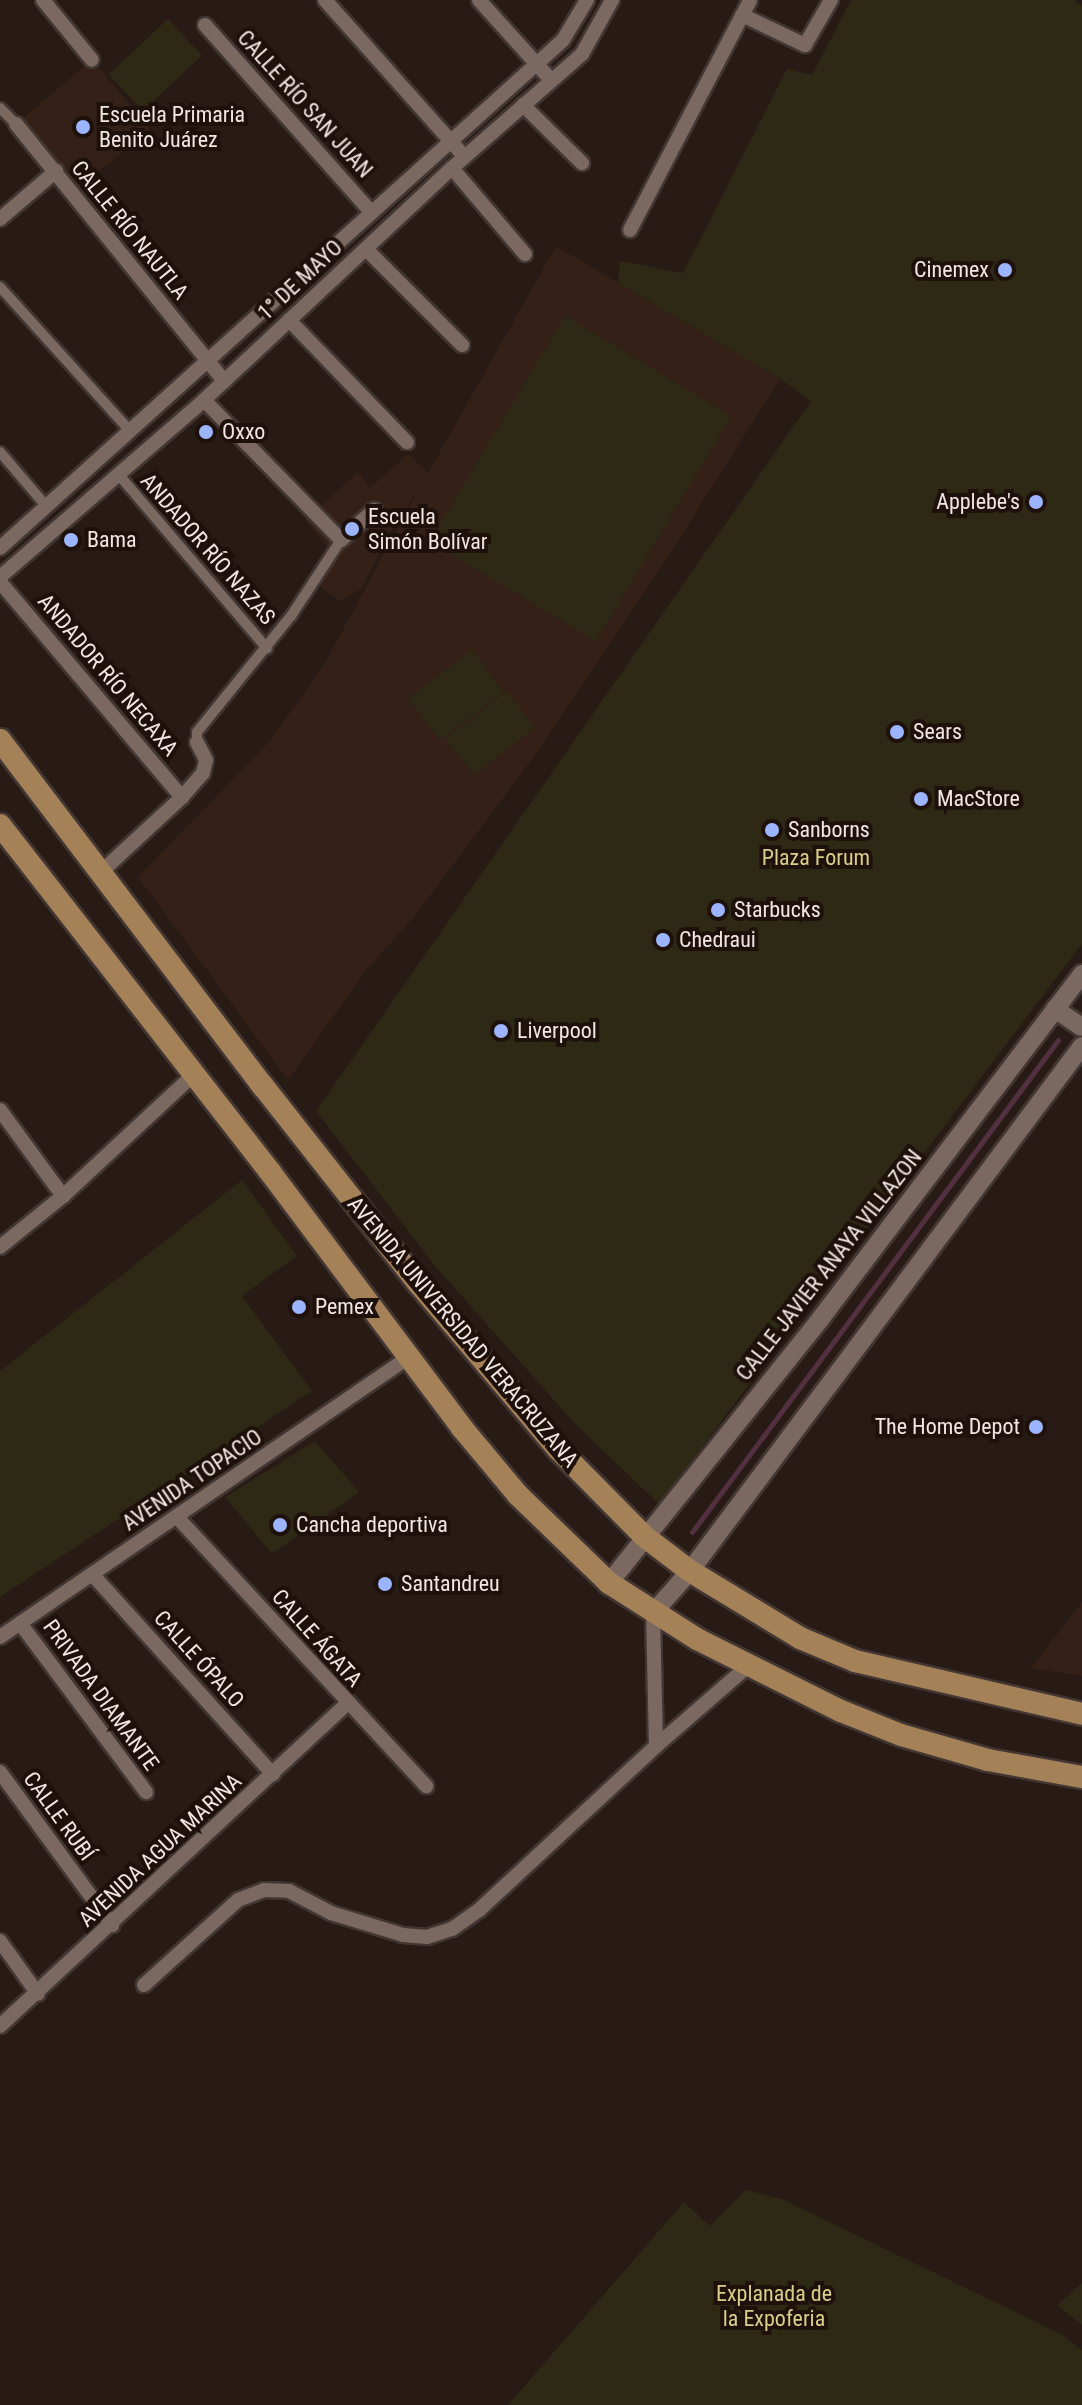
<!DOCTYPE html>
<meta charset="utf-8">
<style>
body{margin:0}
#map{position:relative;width:1082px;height:2405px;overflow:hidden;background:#281a14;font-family:"Roboto Condensed",sans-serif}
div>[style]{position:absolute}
.built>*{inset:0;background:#342016;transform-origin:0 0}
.green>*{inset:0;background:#2d2915;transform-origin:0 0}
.stream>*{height:5px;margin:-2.5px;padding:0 2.5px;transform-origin:2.5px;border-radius:2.5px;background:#533040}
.roads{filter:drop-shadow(2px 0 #423633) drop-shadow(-2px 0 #423633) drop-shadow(0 2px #423633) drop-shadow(0 -2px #423633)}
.pedestrian>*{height:10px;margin:-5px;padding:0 5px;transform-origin:5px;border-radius:5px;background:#7a6861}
.minor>*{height:14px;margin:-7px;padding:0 7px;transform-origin:7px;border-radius:7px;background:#7a6861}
.tertiary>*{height:18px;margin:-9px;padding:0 9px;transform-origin:9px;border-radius:9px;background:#7a6861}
.primary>*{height:22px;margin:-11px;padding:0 11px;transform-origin:11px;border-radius:11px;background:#a58158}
.dots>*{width:22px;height:22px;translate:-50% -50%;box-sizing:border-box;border:4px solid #1e110b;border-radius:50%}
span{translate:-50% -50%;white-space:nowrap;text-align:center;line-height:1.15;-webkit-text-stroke:8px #1e110b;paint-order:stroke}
.street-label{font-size:22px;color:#f1e6e2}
.poi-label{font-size:22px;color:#f1e6e2}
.left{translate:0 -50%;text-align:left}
.right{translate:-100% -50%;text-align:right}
.park-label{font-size:22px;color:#dace8b}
</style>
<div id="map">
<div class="built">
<div style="left:92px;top:60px;width:90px;height:99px;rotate:50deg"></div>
<div style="clip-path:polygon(556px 246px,780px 379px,666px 560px,532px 759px,413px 918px,367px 969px,288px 1080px,138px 877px,270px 741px,325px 663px,421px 485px,387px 538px,361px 589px,340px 601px,308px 578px,328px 548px,305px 520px,358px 472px,370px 488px,408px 454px,428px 473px)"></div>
<div style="clip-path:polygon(1082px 1602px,1082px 1676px,1031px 1668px)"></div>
</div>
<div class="green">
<div style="clip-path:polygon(851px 0,1074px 0,1082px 6px,1082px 944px,659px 1504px,576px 1425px,435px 1266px,316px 1111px,811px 401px,780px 379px,618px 283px,620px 261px,683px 273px,787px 69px,812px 75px)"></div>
<div style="left:168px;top:19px;width:50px;height:81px;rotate:47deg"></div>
<div style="left:565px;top:316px;width:194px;height:263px;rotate:31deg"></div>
<div style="left:472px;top:650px;width:53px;height:80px;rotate:53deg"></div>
<div style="left:507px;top:691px;width:46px;height:78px;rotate:52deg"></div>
<div style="clip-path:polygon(242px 1180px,297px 1256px,242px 1296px,312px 1391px,0 1597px,0 1371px)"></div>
<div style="clip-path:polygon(315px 1441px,359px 1492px,272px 1554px,225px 1497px)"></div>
<div style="clip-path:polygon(745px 2190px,782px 2199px,1063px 2335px,1082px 2350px,1082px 2405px,508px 2405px,684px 2202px,710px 2226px)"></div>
<div style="clip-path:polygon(1082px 2283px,1082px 2325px,1057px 2305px)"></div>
</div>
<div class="stream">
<div style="left:692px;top:1532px;width:613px;rotate:-53.35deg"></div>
</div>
<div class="roads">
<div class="pedestrian">
<div style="left:0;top:108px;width:23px;rotate:45deg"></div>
<div style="left:0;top:287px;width:194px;rotate:47.9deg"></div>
<div style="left:0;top:452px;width:72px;rotate:49.5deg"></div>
<div style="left:119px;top:475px;width:228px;rotate:49.5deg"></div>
<div style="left:197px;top:742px;width:10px;rotate:-90deg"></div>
<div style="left:197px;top:732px;width:149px;rotate:-51deg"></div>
<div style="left:291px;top:616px;width:91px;rotate:-56.7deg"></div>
</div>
<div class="minor">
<div style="left:43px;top:0;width:77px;rotate:50.8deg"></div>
<div style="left:325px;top:0;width:210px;rotate:48.3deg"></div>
<div style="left:479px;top:0;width:108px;rotate:48deg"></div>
<div style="left:742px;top:15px;width:70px;rotate:25.5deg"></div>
<div style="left:805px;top:45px;width:52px;rotate:-60deg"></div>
<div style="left:205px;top:25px;width:251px;rotate:48.4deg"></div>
<div style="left:523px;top:105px;width:83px;rotate:44.5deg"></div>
<div style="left:16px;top:124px;width:331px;rotate:51deg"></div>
<div style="left:452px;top:168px;width:113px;rotate:49.7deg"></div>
<div style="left:0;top:219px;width:74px;rotate:-40.6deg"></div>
<div style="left:630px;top:230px;width:259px;rotate:-62.4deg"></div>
<div style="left:366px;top:249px;width:136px;rotate:45deg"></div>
<div style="left:289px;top:320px;width:170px;rotate:46deg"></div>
<div style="left:204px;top:400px;width:196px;rotate:45.6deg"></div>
<div style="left:341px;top:540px;width:45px;rotate:-42.3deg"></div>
<div style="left:0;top:548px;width:758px;rotate:-42.06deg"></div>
<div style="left:563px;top:40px;width:47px;rotate:-59deg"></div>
<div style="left:0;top:577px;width:270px;rotate:-40.9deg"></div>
<div style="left:204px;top:400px;width:340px;rotate:-43.1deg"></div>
<div style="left:452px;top:168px;width:173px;rotate:-41.2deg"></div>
<div style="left:582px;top:54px;width:62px;rotate:-60.9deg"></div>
<div style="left:0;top:582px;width:282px;rotate:49.8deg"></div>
<div style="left:101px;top:872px;width:110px;rotate:-42.8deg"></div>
<div style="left:182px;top:797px;width:32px;rotate:-49deg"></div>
<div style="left:203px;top:773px;width:13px;rotate:-77deg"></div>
<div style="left:206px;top:760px;width:20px;rotate:-117deg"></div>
<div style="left:0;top:1110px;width:107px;rotate:53.8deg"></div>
<div style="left:0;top:1247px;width:81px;rotate:-39deg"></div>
<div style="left:63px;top:1196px;width:178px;rotate:-42.9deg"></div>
<div style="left:177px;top:1517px;width:367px;rotate:47.2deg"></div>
<div style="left:92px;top:1574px;width:270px;rotate:47.9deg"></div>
<div style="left:653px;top:1613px;width:133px;rotate:88.7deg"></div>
<div style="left:20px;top:1623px;width:211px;rotate:53.3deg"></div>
<div style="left:0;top:1637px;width:493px;rotate:-34.4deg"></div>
<div style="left:0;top:1772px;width:190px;rotate:53.8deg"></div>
<div style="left:0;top:1941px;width:65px;rotate:54.4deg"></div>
<div style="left:144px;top:1985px;width:127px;rotate:-42.1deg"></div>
<div style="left:238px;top:1900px;width:28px;rotate:-21deg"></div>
<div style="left:264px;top:1890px;width:25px;rotate:2deg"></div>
<div style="left:289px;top:1891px;width:47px;rotate:27.6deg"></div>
<div style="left:331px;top:1913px;width:75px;rotate:17deg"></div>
<div style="left:403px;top:1935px;width:24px;rotate:5deg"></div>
<div style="left:427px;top:1937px;width:26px;rotate:-18deg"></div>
<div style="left:452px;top:1929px;width:33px;rotate:-35deg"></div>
<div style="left:479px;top:1910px;width:241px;rotate:-42.8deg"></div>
<div style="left:656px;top:1746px;width:122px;rotate:-41deg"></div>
<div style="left:0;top:2026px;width:473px;rotate:-42.9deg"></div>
</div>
<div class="tertiary">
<div style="left:1055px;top:1009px;width:32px;rotate:34deg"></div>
<div style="left:609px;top:1583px;width:339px;rotate:-51.3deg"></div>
<div style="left:821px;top:1318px;width:432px;rotate:-52.8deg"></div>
<div style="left:653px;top:1613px;width:56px;rotate:-48.6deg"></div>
<div style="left:690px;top:1571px;width:655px;rotate:-53.25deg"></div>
</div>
<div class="primary">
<div style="left:0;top:740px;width:435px;rotate:52.8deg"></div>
<div style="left:263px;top:1086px;width:252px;rotate:51.8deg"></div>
<div style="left:419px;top:1284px;width:216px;rotate:49.9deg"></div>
<div style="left:558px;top:1449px;width:122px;rotate:45.3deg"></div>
<div style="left:644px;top:1536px;width:58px;rotate:37.3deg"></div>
<div style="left:690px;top:1571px;width:129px;rotate:31.3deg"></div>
<div style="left:800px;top:1638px;width:60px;rotate:22.7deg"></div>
<div style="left:855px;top:1661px;width:233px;rotate:13.1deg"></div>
<div style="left:0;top:825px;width:440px;rotate:52.1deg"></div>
<div style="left:270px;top:1172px;width:320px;rotate:53.1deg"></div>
<div style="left:462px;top:1428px;width:87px;rotate:50.1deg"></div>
<div style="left:518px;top:1495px;width:127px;rotate:44deg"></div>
<div style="left:609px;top:1583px;width:104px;rotate:32.5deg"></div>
<div style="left:697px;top:1639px;width:161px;rotate:26.6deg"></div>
<div style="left:841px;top:1711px;width:65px;rotate:21.8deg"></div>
<div style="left:901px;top:1735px;width:91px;rotate:16deg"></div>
<div style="left:988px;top:1760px;width:96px;rotate:10.3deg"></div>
</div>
</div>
<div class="dots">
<div style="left:83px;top:127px;background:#9cb4fd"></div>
<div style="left:1005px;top:270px;background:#9cb4fd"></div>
<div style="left:206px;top:432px;background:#9cb4fd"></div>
<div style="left:1036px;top:502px;background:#9cb4fd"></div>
<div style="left:352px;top:529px;background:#9cb4fd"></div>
<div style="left:71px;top:540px;background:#9cb4fd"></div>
<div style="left:897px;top:732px;background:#9cb4fd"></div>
<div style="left:921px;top:799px;background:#9cb4fd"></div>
<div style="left:772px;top:830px;background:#9cb4fd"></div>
<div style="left:718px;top:910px;background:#9cb4fd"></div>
<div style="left:663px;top:940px;background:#9cb4fd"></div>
<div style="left:501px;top:1031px;background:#9cb4fd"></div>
<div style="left:299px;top:1307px;background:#9cb4fd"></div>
<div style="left:1036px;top:1427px;background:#9cb4fd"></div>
<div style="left:280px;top:1525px;background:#9cb4fd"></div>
<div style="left:385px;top:1584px;background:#9cb4fd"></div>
</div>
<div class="street-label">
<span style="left:305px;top:104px;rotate:48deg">CALLE RÍO SAN JUAN</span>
<span style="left:130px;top:230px;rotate:51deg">CALLE RÍO NAUTLA</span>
<span style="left:300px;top:280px;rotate:-43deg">1° DE MAYO</span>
<span style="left:208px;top:549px;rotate:49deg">ANDADOR RÍO NAZAS</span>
<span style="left:108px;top:675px;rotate:50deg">ANDADOR RÍO NECAXA</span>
<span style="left:829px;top:1265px;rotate:-52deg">CALLE JAVIER ANAYA VILLAZON</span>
<span style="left:463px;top:1332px;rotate:50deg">AVENIDA UNIVERSIDAD VERACRUZANA</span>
<span style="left:192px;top:1480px;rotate:-34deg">AVENIDA TOPACIO</span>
<span style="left:317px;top:1638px;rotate:48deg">CALLE ÁGATA</span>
<span style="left:199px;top:1659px;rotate:48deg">CALLE ÓPALO</span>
<span style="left:101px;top:1695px;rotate:54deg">PRIVADA DIAMANTE</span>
<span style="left:59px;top:1816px;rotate:54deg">CALLE RUBÍ</span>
<span style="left:160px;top:1850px;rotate:-43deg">AVENIDA AGUA MARINA</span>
</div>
<div class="poi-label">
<span class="left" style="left:99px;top:127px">Escuela Primaria<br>Benito Juárez</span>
<span class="right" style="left:989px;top:270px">Cinemex</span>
<span class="left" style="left:222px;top:432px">Oxxo</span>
<span class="right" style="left:1020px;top:502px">Applebe's</span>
<span class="left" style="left:368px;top:529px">Escuela<br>Simón Bolívar</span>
<span class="left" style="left:87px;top:540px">Bama</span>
<span class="left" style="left:913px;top:732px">Sears</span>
<span class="left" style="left:937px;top:799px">MacStore</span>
<span class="left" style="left:788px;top:830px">Sanborns</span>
<span class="left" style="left:734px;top:910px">Starbucks</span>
<span class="left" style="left:679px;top:940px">Chedraui</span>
<span class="left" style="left:517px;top:1031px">Liverpool</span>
<span class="left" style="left:315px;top:1307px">Pemex</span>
<span class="right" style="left:1020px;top:1427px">The Home Depot</span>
<span class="left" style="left:296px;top:1525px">Cancha deportiva</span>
<span class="left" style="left:401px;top:1584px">Santandreu</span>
</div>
<div class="park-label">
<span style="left:816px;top:858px">Plaza Forum</span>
<span style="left:774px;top:2306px">Explanada de<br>la Expoferia</span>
</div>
</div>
